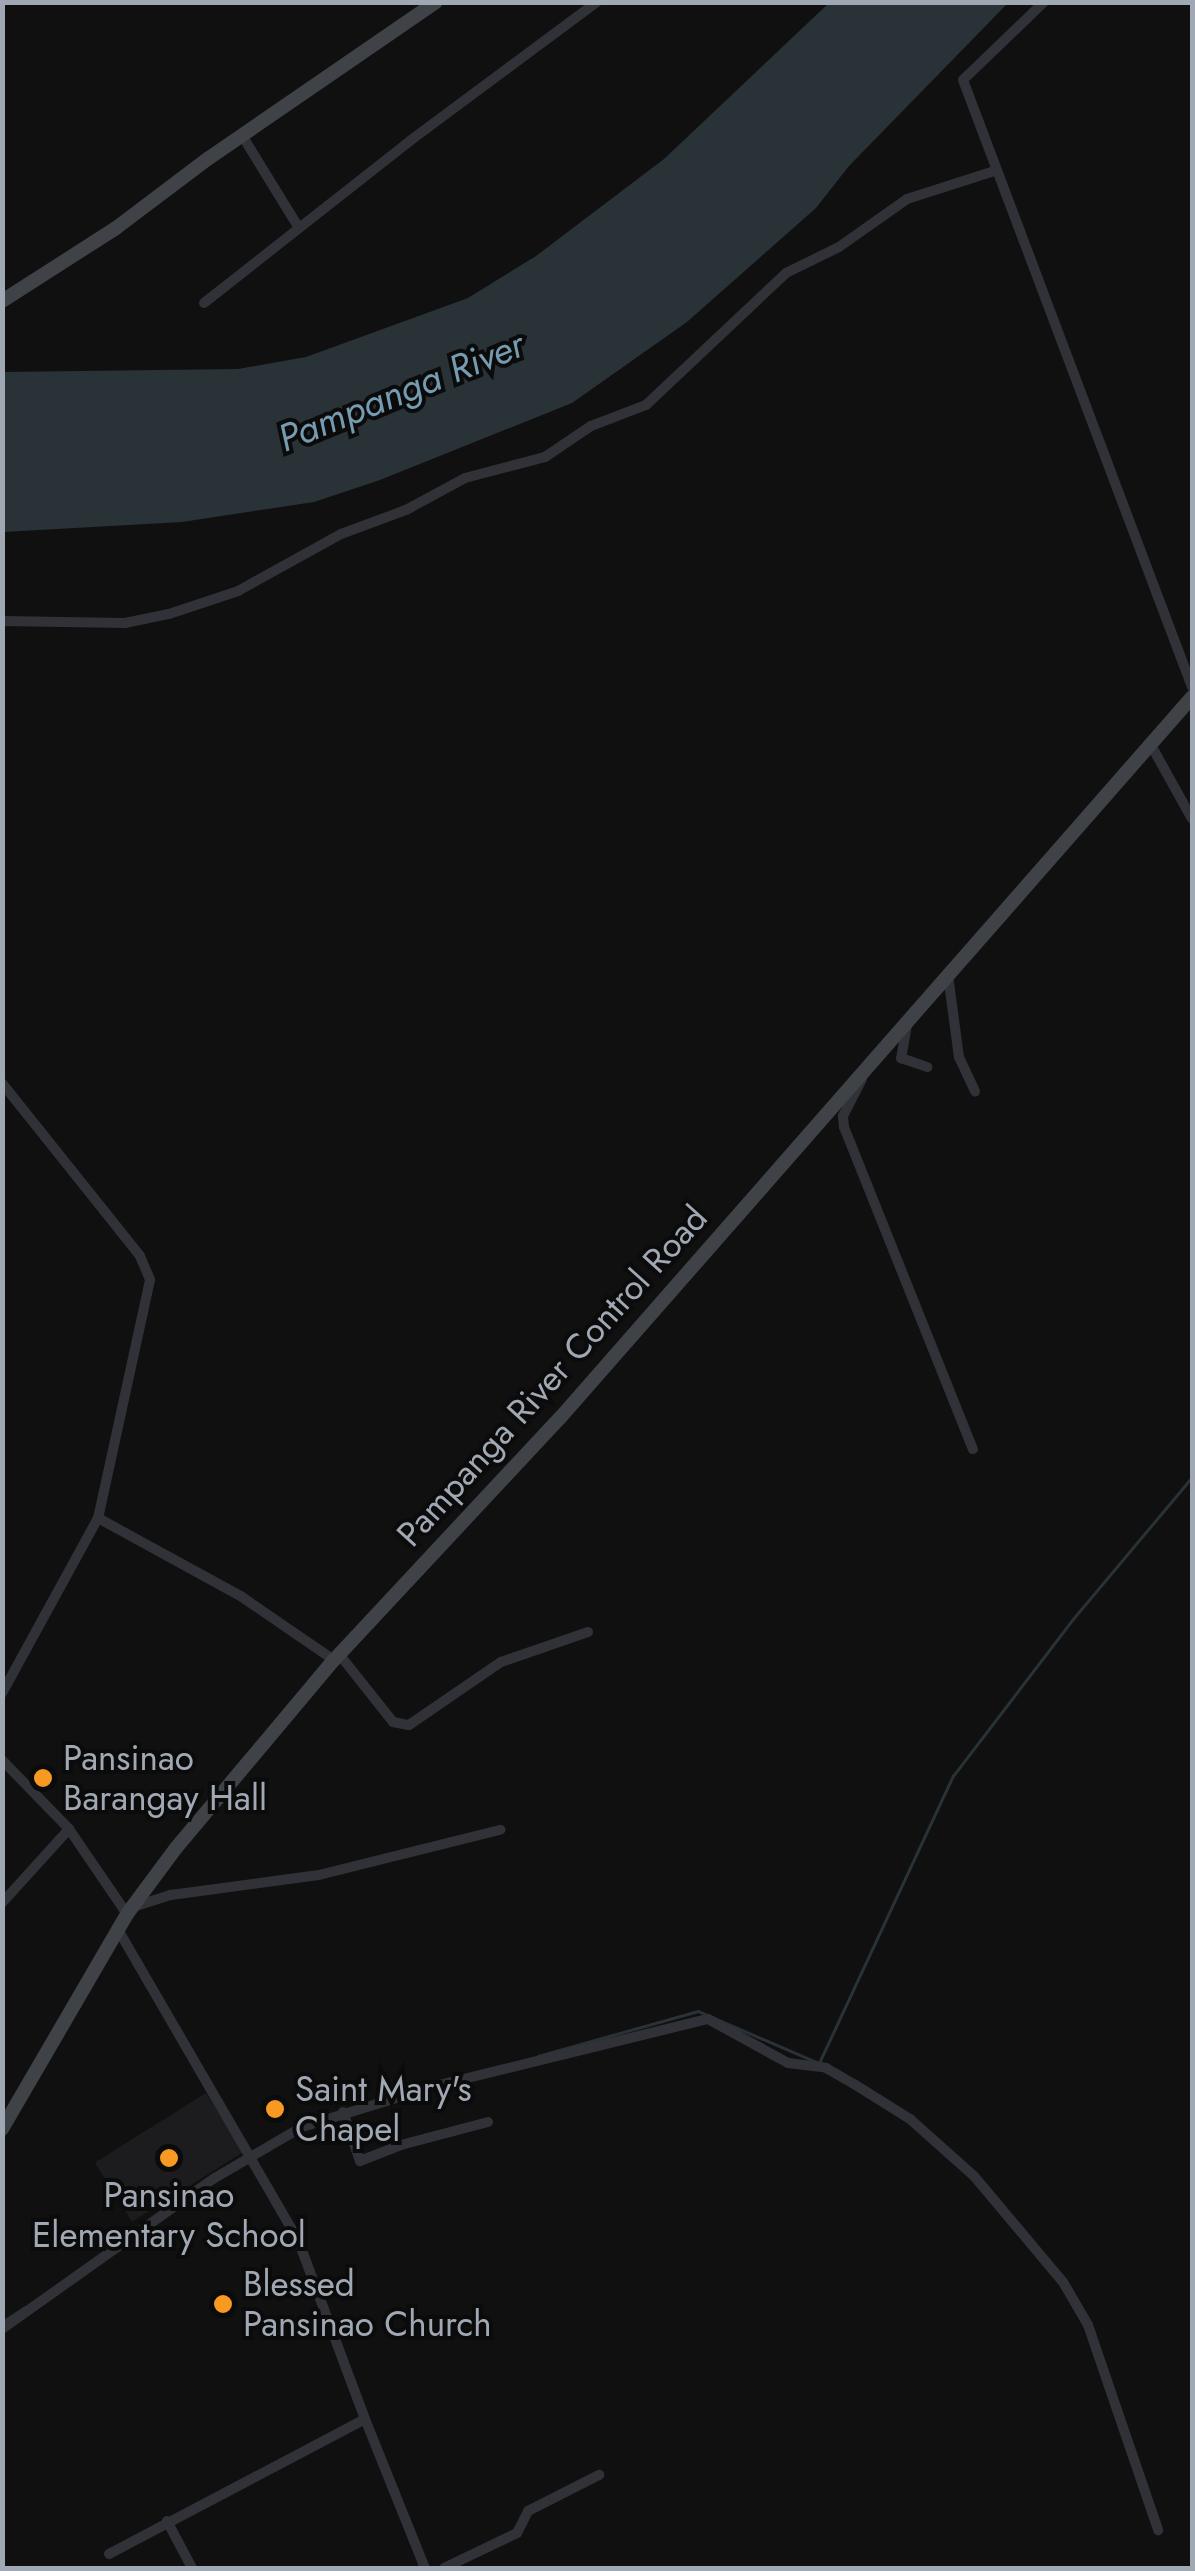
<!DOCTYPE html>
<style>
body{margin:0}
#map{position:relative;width:1195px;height:2571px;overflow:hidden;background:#101011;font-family:Jost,sans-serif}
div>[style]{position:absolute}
.built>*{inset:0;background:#1c1c1e;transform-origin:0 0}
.water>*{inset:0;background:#283237}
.stream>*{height:2.5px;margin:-1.25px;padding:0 1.25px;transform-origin:1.25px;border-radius:1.25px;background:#283237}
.street>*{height:10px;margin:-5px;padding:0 5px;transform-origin:5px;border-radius:5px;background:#313237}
.secondary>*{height:14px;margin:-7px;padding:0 7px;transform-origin:7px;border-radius:7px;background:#3f4247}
.dots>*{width:28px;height:28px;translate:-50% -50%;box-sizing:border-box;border:5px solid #0b0b0c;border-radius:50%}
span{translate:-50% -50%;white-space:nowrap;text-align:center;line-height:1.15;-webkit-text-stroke:8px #0b0b0c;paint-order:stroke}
.street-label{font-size:35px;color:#a0a8b3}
.poi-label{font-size:35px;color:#a0a8b3}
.left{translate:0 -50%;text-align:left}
.water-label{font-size:38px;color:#759bb0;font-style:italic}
.frame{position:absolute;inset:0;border:5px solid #a0a8b3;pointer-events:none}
</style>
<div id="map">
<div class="built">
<div style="left:206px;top:2093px;width:70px;height:131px;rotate:58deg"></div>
</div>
<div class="water">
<div style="clip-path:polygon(830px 2px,1008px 3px,849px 166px,816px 208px,687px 322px,572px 403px,380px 480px,314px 502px,182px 522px,3px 532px,3px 372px,238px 369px,306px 357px,468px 298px,536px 256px,664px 159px)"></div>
</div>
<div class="stream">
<div style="left:538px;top:2056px;width:166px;rotate:-15.7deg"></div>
<div style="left:698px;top:2011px;width:132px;rotate:23.3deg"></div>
<div style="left:819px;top:2063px;width:317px;rotate:-65deg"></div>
<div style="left:953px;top:1776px;width:198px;rotate:-52.6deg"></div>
<div style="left:1073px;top:1619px;width:185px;rotate:-50deg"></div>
<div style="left:2px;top:2322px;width:27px;rotate:-33deg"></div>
</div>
<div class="street">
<div style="left:1044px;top:2px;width:112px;rotate:136.1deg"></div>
<div style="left:963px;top:80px;width:649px;rotate:69.33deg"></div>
<div style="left:243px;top:137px;width:107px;rotate:58.4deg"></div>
<div style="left:204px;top:303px;width:263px;rotate:-38.2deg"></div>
<div style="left:411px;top:140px;width:232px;rotate:-36.6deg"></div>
<div style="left:2px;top:621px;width:123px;rotate:0.9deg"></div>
<div style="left:125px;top:623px;width:45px;rotate:-11.6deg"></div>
<div style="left:169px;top:614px;width:73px;rotate:-18.4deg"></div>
<div style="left:238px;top:591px;width:118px;rotate:-29deg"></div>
<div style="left:341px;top:534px;width:69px;rotate:-20.3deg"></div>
<div style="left:406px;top:510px;width:67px;rotate:-28.5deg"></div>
<div style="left:465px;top:478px;width:83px;rotate:-14.7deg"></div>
<div style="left:545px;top:457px;width:55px;rotate:-34deg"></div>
<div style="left:591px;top:426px;width:59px;rotate:-20.9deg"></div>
<div style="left:646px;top:405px;width:192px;rotate:-43.3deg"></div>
<div style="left:786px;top:273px;width:59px;rotate:-26.1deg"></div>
<div style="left:839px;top:247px;width:83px;rotate:-35.2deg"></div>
<div style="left:907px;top:199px;width:91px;rotate:-17.8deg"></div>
<div style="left:1152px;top:747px;width:82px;rotate:60.9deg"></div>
<div style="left:948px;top:975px;width:83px;rotate:82.4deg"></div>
<div style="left:959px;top:1057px;width:38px;rotate:65deg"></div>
<div style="left:907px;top:1025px;width:34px;rotate:100deg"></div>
<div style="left:901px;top:1058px;width:28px;rotate:19deg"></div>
<div style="left:862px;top:1079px;width:42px;rotate:117.2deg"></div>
<div style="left:843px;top:1116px;width:11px;rotate:85deg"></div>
<div style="left:844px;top:1127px;width:347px;rotate:68.2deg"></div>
<div style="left:2px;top:1083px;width:221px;rotate:51.4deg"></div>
<div style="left:140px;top:1256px;width:26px;rotate:67deg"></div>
<div style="left:150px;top:1280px;width:244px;rotate:102.3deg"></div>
<div style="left:98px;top:1518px;width:200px;rotate:118.7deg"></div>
<div style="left:98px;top:1518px;width:164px;rotate:28.7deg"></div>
<div style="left:242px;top:1597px;width:112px;rotate:34.4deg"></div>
<div style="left:339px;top:1654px;width:87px;rotate:51.5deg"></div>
<div style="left:393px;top:1722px;width:16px;rotate:11deg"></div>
<div style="left:409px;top:1725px;width:112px;rotate:-34.4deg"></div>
<div style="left:501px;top:1662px;width:92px;rotate:-19deg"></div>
<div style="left:2px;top:1760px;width:96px;rotate:45.8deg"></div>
<div style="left:69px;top:1829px;width:103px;rotate:55.7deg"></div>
<div style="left:2px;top:1903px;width:100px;rotate:-47.8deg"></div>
<div style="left:133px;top:1907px;width:40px;rotate:-18deg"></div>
<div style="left:171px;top:1895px;width:149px;rotate:-7.7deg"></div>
<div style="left:319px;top:1875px;width:187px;rotate:-14deg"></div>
<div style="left:343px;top:2112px;width:52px;rotate:70.9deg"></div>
<div style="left:360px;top:2161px;width:44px;rotate:-21.3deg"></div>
<div style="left:401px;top:2145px;width:90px;rotate:-14.8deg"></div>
<div style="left:2px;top:2329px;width:259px;rotate:-35.4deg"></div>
<div style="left:213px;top:2179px;width:103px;rotate:-30.3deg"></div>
<div style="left:302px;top:2127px;width:139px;rotate:-17.1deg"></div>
<div style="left:435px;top:2086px;width:281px;rotate:-13.8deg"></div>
<div style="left:708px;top:2019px;width:91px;rotate:28.8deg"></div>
<div style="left:788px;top:2063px;width:38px;rotate:7deg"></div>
<div style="left:826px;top:2068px;width:32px;rotate:30deg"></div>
<div style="left:854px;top:2084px;width:66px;rotate:32deg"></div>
<div style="left:910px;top:2119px;width:86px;rotate:41.7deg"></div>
<div style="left:974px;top:2176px;width:138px;rotate:50deg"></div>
<div style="left:1063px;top:2282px;width:50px;rotate:59.8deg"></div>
<div style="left:1088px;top:2325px;width:217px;rotate:71.1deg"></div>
<div style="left:365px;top:2419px;width:161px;rotate:68.1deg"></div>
<div style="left:167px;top:2521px;width:53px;rotate:62deg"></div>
<div style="left:109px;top:2554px;width:289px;rotate:-27.8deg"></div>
<div style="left:365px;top:2419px;width:191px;rotate:-110.5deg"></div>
<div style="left:298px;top:2240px;width:357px;rotate:-120.1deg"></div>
<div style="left:444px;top:2568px;width:81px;rotate:-25.6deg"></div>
<div style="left:517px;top:2533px;width:25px;rotate:-63deg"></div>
<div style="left:528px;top:2511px;width:80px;rotate:-26.9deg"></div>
</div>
<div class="secondary">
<div style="left:2px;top:301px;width:135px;rotate:-32.6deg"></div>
<div style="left:116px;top:228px;width:116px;rotate:-37deg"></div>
<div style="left:209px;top:158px;width:275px;rotate:-34.5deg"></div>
<div style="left:2px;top:2129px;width:249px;rotate:-59.8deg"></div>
<div style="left:127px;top:1914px;width:82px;rotate:-53.4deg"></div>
<div style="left:176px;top:1848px;width:246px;rotate:-50deg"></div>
<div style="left:334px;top:1660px;width:331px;rotate:-47deg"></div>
<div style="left:560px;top:1418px;width:959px;rotate:-48.76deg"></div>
</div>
<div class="dots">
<div style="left:43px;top:1778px;background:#f89a21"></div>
<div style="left:275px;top:2109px;background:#f89a21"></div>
<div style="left:169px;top:2158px;background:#f89a21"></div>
<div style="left:223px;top:2304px;background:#f89a21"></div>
</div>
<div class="street-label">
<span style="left:552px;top:1376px;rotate:-48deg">Pampanga River Control Road</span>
</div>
<div class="poi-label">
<span class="left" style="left:63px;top:1778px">Pansinao<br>Barangay Hall</span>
<span class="left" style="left:295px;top:2109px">Saint Mary's<br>Chapel</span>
<span style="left:169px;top:2215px">Pansinao<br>Elementary School</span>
<span class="left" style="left:243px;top:2304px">Blessed<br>Pansinao Church</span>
</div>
<div class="water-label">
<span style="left:401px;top:391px;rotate:-22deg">Pampanga River</span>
</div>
<div class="frame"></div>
</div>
